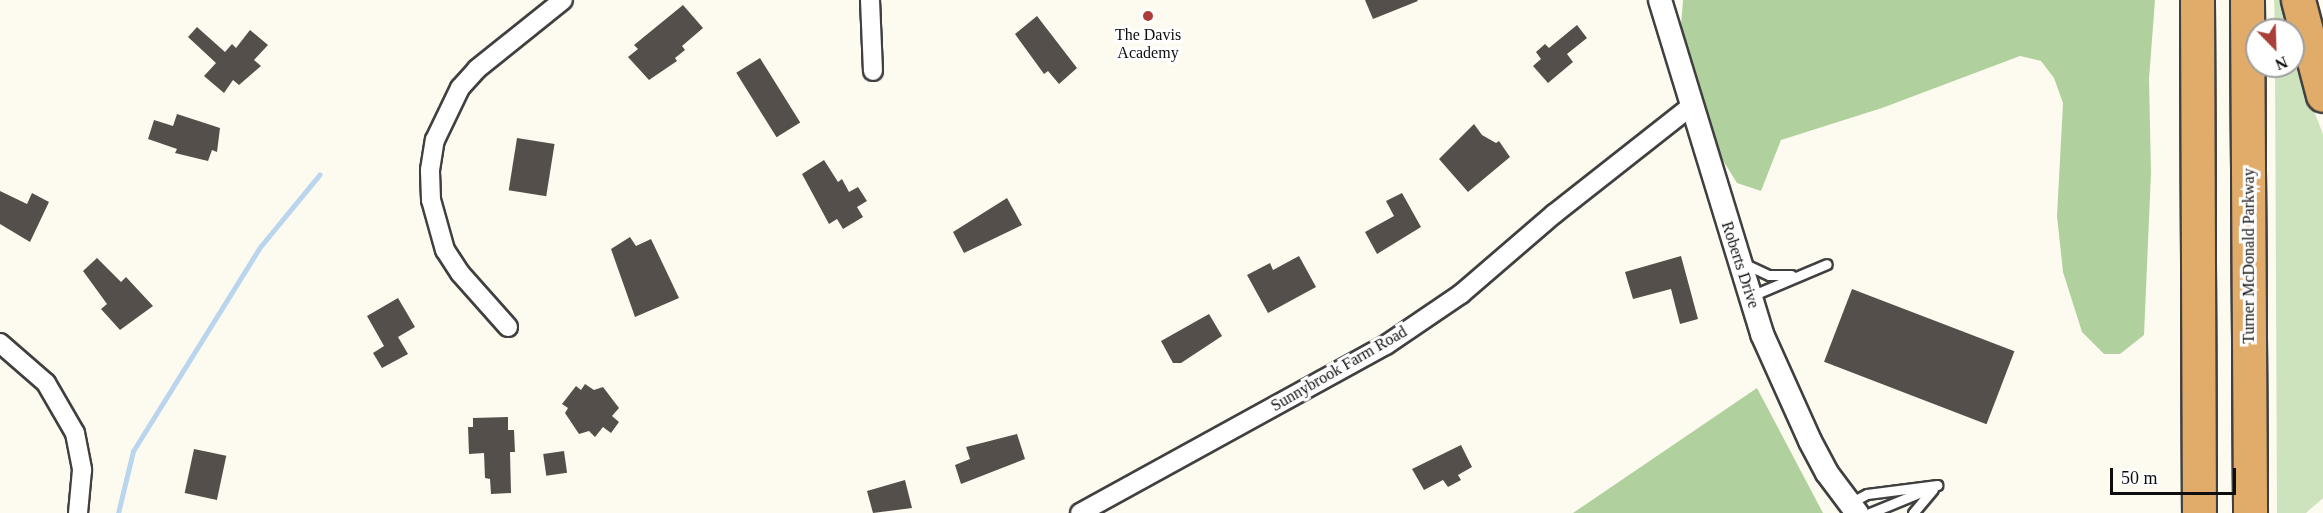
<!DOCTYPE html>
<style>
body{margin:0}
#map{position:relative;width:2323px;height:513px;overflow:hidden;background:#fdfbef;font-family:"Times New Roman",serif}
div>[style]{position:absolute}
.green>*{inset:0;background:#cde3bd}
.forest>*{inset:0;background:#b0d19e}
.stream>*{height:5px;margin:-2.5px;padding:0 2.5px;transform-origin:2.5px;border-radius:2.5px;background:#bad5ee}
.building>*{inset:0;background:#544f4b;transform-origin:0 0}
.roads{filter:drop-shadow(2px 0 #404040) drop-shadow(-2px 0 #404040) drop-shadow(0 2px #404040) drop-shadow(0 -2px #404040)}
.service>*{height:9px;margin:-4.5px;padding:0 4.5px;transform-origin:4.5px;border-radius:4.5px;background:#fff}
.minor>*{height:18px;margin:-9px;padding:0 9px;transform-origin:9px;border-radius:9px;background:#fff}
.tertiary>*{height:22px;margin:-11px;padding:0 11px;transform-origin:11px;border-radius:11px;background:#fff}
.motorway>*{height:33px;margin:-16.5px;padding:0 16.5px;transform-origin:16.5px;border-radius:16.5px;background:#e1ac69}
.dots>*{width:16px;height:16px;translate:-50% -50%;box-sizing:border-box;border:3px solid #fff;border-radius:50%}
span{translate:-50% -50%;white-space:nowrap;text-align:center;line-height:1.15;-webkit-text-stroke:6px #fff;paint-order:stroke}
.poi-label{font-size:16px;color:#0d0d0d}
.street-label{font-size:16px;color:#0d0d0d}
.north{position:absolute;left:2245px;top:18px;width:60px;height:60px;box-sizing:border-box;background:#fff;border:2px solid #9e9e9e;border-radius:50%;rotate:157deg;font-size:16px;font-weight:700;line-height:24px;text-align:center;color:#0d0d0d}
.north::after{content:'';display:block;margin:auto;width:21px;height:27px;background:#aa3e38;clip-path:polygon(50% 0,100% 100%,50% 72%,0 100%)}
.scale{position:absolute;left:2110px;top:468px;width:126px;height:27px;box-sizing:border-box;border:3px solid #0d0d0d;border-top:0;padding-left:8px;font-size:18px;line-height:21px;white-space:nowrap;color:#0d0d0d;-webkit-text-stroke:4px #fff;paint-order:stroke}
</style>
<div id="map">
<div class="green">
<div style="clip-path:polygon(2274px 0,2289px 0,2314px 111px,2323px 134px,2323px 498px,2306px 513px,2277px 513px,2275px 66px,2293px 66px,2293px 30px,2275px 30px)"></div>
</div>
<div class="forest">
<div style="clip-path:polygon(1683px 0,2155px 0,2149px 79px,2151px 173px,2144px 335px,2120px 354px,2104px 354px,2082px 332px,2063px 272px,2057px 216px,2063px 103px,2054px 78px,2041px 61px,2020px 56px,1882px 108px,1781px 140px,1761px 191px,1737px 183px,1714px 146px,1693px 85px,1681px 26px)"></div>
<div style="clip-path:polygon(1757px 388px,1823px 513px,1573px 513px)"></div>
</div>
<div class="stream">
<div style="left:118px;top:513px;width:64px;rotate:-76.4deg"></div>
<div style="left:133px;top:451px;width:240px;rotate:-58.1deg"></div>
<div style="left:260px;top:247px;width:94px;rotate:-50.6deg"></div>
</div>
<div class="building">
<div style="clip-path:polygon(1365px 0,1417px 0,1418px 1px,1373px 19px)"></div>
<div style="clip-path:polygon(683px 5px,703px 28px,682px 46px,685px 50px,675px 58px,677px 61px,649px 80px,628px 57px,638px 49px,634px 45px)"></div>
<div style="clip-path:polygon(1037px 16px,1077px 68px,1059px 84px,1048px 71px,1044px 74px,1015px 34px)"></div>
<div style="clip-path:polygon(1577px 25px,1587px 38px,1567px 54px,1573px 62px,1548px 83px,1533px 66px,1541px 59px,1536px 52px,1545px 44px,1549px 48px)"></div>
<div style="clip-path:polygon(197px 27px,225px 52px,232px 44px,236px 48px,250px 30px,268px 45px,254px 60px,261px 66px,239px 85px,233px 80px,224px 93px,204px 76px,216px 63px,188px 37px)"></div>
<div style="left:760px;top:58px;width:76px;height:28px;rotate:58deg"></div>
<div style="clip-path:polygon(177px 114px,220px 128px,217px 152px,212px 150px,208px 161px,175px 153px,177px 149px,148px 139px,154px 120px,173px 126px)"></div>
<div style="clip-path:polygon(1474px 124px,1482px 135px,1496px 143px,1499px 141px,1510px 157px,1468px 192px,1439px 159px)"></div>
<div style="left:517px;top:138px;width:38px;height:53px;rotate:9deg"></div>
<div style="clip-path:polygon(824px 160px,838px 182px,842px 179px,849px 192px,858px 187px,867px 201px,857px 207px,863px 217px,843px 229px,837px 219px,829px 224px,802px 174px)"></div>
<div style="clip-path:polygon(0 191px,27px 204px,32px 193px,49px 202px,30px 242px,0 224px)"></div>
<div style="clip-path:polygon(1402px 193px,1421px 227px,1377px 254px,1365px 232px,1394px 216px,1386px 201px)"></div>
<div style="clip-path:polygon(1007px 198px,1022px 225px,964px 253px,953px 232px)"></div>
<div style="clip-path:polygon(630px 237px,636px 246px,651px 239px,679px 298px,635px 317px,611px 249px)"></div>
<div style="clip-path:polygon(1299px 256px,1316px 287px,1268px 313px,1247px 275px,1270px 263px,1273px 270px)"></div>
<div style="clip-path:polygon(1681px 256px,1698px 319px,1680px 324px,1671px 289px,1633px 299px,1625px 272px)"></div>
<div style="clip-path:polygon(97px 258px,121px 282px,126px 277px,153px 306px,120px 330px,101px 309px,107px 304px,83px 271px)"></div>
<div style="left:1852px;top:289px;width:174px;height:78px;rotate:21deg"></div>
<div style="clip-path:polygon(398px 298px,415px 327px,398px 337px,408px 354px,382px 368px,373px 353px,384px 346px,367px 316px)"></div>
<div style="clip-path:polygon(1209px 314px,1222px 336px,1181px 363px,1173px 363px,1161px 341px)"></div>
<div style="clip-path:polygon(585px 384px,594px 390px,603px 387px,619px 408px,612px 416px,619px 422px,611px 433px,603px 427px,595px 437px,589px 431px,579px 434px,565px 413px,568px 408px,562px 404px,576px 386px,581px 390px)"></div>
<div style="clip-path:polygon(508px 417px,508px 430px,514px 430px,515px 452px,510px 452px,511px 493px,491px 494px,490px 479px,485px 478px,484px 453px,469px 454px,468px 427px,473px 427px,473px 418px)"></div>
<div style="clip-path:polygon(1017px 434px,1025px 459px,961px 484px,955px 465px,970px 459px,966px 447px)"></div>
<div style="clip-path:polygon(1461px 445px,1472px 467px,1458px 475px,1461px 480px,1448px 487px,1443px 480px,1424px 490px,1412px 469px)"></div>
<div style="left:194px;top:449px;width:33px;height:45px;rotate:12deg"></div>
<div style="left:564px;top:451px;width:22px;height:21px;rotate:82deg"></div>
<div style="clip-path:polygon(905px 480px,912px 508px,873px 513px,867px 491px)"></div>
</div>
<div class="roads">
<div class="service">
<div style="left:1745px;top:264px;width:26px;rotate:25deg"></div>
<div style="left:1769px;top:275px;width:22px"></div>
<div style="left:1751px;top:296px;width:82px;rotate:-22.8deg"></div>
<div style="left:1850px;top:503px;width:19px;rotate:-28deg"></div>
<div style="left:1867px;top:494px;width:71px;rotate:-7.3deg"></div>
<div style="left:1870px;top:513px;width:61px;rotate:-22.3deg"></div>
<div style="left:1913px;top:513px;width:31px;rotate:-50deg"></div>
</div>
<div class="minor">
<div style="left:870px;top:0;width:71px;rotate:87.6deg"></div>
<div style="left:508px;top:327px;width:72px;rotate:-131.6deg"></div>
<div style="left:460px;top:273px;width:27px;rotate:-123deg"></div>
<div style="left:445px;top:250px;width:52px;rotate:-105.6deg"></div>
<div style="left:431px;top:200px;width:30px;rotate:-92deg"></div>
<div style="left:430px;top:170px;width:30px;rotate:-81deg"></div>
<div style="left:435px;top:140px;width:58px;rotate:-64.3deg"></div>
<div style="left:460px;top:88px;width:25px;rotate:-48deg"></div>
<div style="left:477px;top:69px;width:110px;rotate:-38.7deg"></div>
<div style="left:0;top:343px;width:61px;rotate:41deg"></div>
<div style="left:46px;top:383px;width:58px;rotate:59.9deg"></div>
<div style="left:75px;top:433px;width:38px;rotate:79deg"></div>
<div style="left:82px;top:470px;width:43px;rotate:95.3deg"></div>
<div style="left:1080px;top:513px;width:349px;rotate:-28.8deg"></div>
<div style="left:1386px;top:345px;width:91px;rotate:-34.2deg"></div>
<div style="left:1461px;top:294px;width:123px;rotate:-40.7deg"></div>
<div style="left:1554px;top:214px;width:174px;rotate:-38.2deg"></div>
</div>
<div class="tertiary">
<div style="left:1660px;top:0;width:349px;rotate:73deg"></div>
<div style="left:1762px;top:334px;width:117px;rotate:65.8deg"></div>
<div style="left:1810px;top:441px;width:36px;rotate:62deg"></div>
<div style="left:1827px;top:473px;width:50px;rotate:53.1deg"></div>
</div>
<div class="motorway">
<div style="left:2197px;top:0;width:513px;rotate:89.78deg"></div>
<div style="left:2247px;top:0;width:513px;rotate:89.66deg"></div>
<div style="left:2298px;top:0;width:98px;rotate:75.3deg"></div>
</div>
</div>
<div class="dots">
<div style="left:1148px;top:16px;background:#aa3e38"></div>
</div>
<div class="poi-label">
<span style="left:1148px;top:44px">The Davis<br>Academy</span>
</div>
<div class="street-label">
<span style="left:2249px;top:256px;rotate:-90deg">Turner McDonald Parkway</span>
<span style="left:1740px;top:265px;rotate:72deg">Roberts Drive</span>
<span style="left:1339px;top:369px;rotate:-30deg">Sunnybrook Farm Road</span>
</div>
<div class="north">N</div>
<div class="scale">50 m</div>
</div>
